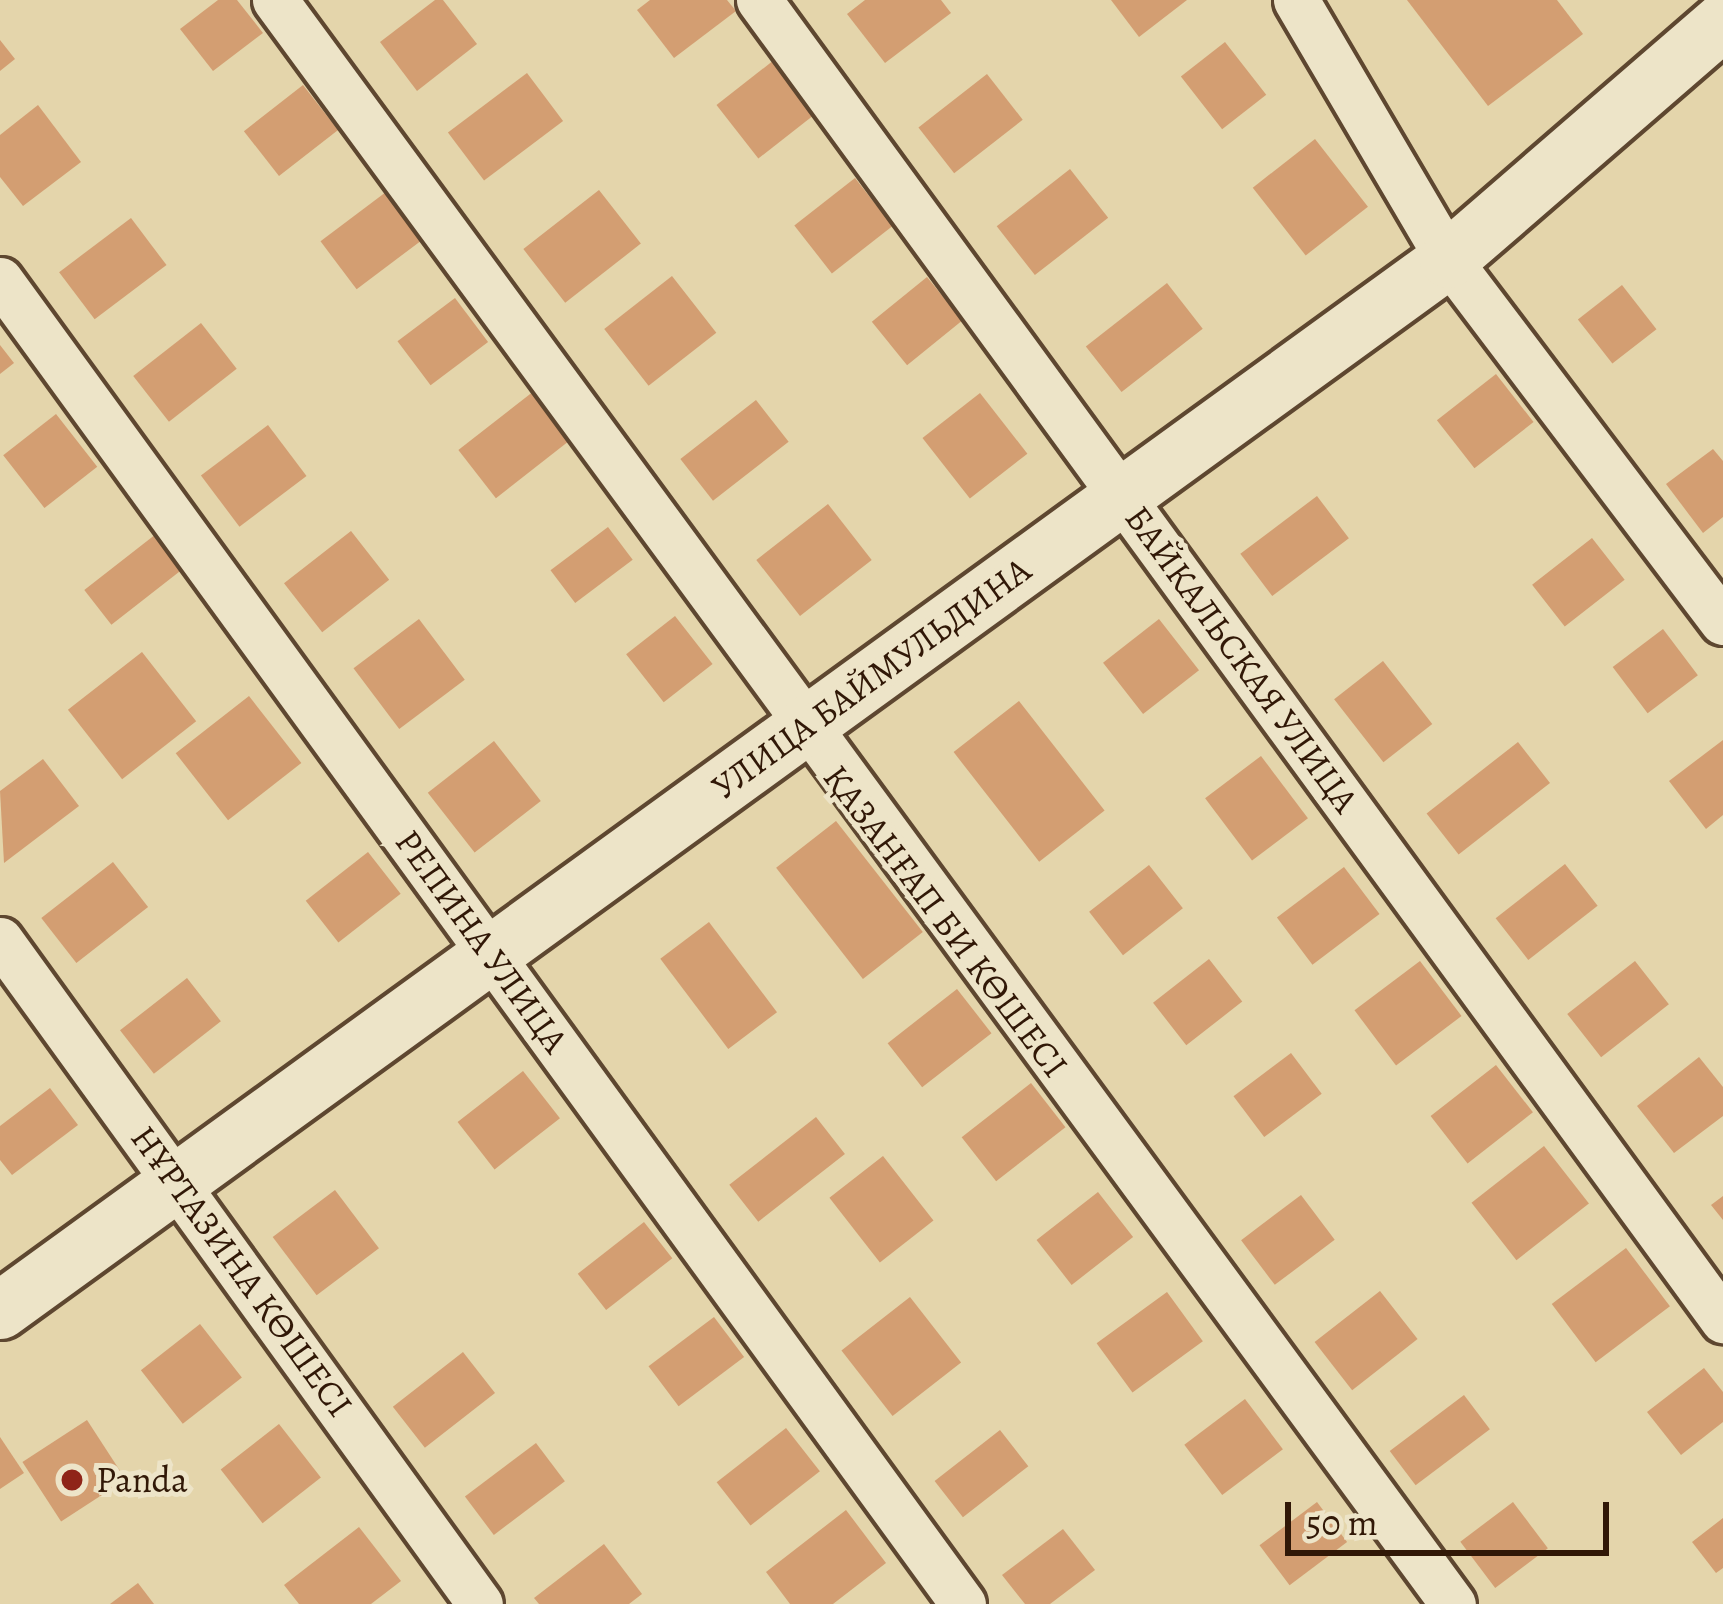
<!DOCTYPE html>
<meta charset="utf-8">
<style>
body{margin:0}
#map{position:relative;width:1723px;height:1604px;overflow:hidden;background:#e4d5ab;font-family:Alegreya,serif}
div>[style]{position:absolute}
.building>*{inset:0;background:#d39e72;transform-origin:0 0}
.roads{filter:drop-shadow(3px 0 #5e4730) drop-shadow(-3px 0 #5e4730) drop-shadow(0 3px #5e4730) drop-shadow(0 -3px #5e4730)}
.minor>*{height:45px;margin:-22.5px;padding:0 22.5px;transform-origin:22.5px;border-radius:22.5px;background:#ede4c8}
.tertiary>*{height:57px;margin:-28.5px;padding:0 28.5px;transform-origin:28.5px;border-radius:28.5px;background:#ede4c8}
.dots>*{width:33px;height:33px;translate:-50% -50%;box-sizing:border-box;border:6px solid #ede4c8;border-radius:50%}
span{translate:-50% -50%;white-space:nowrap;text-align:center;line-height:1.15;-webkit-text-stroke:10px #ede4c8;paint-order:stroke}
.street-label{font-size:36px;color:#311807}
.poi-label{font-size:36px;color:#311807}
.left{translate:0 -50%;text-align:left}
.scale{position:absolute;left:1285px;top:1502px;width:324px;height:54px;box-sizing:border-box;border:6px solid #311807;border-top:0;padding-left:15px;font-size:36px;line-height:42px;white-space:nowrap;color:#311807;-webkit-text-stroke:9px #ede4c8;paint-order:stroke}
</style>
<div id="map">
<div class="building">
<div style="clip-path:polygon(218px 0,237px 0,263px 33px,213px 71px,180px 29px)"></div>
<div style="clip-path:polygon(435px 0,443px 0,477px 44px,417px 91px,380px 42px)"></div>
<div style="clip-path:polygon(650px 0,727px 0,736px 11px,674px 58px,637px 10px)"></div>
<div style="clip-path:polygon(865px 0,941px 0,951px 13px,885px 63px,847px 14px)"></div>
<div style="clip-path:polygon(1111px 0,1187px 0,1139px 37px)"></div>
<div style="clip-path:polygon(1407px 0,1557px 0,1583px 34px,1488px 106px)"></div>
<div style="clip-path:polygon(0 40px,15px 59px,0 71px)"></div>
<div style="left:1225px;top:42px;width:67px;height:56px;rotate:52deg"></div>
<div style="left:774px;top:60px;width:68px;height:73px;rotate:52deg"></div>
<div style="left:527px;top:73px;width:60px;height:99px;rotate:53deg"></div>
<div style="left:987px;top:74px;width:58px;height:87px;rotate:52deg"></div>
<div style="left:303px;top:85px;width:57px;height:75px;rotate:52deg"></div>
<div style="clip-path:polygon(38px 105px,81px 162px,23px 206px,0 177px,0 135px)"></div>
<div style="left:1315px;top:139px;width:86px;height:79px;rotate:52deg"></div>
<div style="left:1070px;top:169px;width:62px;height:93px;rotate:52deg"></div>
<div style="left:855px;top:178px;width:61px;height:77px;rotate:52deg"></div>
<div style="left:599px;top:190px;width:68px;height:96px;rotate:52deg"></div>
<div style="left:386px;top:192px;width:60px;height:82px;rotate:53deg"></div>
<div style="left:131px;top:218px;width:59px;height:90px;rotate:53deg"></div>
<div style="left:672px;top:276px;width:72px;height:86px;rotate:52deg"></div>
<div style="left:927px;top:277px;width:56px;height:71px;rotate:51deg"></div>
<div style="left:1167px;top:283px;width:58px;height:103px;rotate:52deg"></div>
<div style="left:1622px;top:285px;width:56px;height:56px;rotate:52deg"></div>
<div style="left:455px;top:298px;width:55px;height:72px;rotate:53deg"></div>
<div style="left:201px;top:323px;width:58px;height:86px;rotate:52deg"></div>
<div style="clip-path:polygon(0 345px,14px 363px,0 374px)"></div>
<div style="left:1496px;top:374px;width:61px;height:75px;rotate:52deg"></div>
<div style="left:534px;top:391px;width:61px;height:96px;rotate:52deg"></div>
<div style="left:980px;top:393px;width:77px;height:73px;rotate:52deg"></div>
<div style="left:756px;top:400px;width:53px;height:96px;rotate:52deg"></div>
<div style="left:56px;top:414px;width:67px;height:67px;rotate:52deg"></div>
<div style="left:268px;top:425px;width:64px;height:84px;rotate:53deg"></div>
<div style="clip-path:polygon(1713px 449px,1723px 461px,1723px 517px,1703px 533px,1666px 484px)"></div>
<div style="left:1317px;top:496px;width:53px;height:96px;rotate:53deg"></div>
<div style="left:828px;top:504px;width:71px;height:91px;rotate:52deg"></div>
<div style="left:608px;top:527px;width:41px;height:72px;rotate:53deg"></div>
<div style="left:351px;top:531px;width:62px;height:85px;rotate:52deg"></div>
<div style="left:156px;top:534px;width:44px;height:91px;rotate:52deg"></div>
<div style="left:1592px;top:538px;width:53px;height:76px;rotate:52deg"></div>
<div style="left:675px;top:616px;width:61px;height:62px;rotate:52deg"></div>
<div style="left:419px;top:619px;width:76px;height:82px;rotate:53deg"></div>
<div style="left:1159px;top:619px;width:65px;height:71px;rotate:52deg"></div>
<div style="left:1663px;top:629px;width:58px;height:63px;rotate:53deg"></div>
<div style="left:142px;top:652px;width:88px;height:94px;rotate:52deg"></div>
<div style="left:1383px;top:661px;width:80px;height:62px;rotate:52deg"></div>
<div style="left:249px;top:696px;width:85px;height:93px;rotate:52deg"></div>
<div style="left:1019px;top:701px;width:139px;height:83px;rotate:52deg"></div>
<div style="clip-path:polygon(1723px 740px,1723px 815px,1706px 829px,1669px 781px)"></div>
<div style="left:494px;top:741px;width:76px;height:84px;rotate:52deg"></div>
<div style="left:1518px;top:742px;width:52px;height:116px;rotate:52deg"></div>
<div style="left:1261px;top:756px;width:78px;height:70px;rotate:53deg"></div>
<div style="clip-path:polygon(43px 759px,79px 806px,4px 863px,0 791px)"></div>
<div style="left:836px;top:821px;width:141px;height:76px;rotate:52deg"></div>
<div style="left:368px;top:852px;width:53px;height:79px;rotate:52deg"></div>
<div style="left:113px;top:862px;width:57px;height:91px;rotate:52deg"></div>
<div style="left:1565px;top:864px;width:53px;height:88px;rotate:52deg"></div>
<div style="left:1149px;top:865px;width:55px;height:76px;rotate:52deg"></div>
<div style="left:1344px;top:867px;width:59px;height:84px;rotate:53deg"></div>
<div style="left:709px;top:922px;width:113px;height:61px;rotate:53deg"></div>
<div style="left:1209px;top:959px;width:54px;height:71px;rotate:52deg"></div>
<div style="left:1420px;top:961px;width:69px;height:82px;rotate:53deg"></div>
<div style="left:1635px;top:961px;width:55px;height:86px;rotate:52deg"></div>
<div style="left:187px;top:978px;width:55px;height:85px;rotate:52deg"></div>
<div style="left:957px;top:989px;width:56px;height:88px;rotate:52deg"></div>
<div style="left:1291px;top:1053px;width:51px;height:72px;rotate:53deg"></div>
<div style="clip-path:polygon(1699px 1057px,1723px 1087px,1723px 1116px,1674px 1153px,1637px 1106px)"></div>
<div style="left:1496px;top:1065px;width:60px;height:83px;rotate:52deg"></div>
<div style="left:523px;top:1071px;width:60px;height:83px;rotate:52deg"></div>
<div style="left:1031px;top:1083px;width:56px;height:88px;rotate:52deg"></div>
<div style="clip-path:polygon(50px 1088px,78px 1125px,12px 1175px,0 1160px,0 1126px)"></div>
<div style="left:816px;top:1117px;width:47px;height:110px;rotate:52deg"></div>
<div style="left:1544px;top:1146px;width:73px;height:92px;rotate:52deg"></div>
<div style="left:883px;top:1156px;width:82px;height:68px;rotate:52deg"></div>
<div style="left:335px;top:1190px;width:73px;height:78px;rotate:53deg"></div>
<div style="left:1098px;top:1192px;width:57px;height:78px;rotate:52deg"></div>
<div style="left:1301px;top:1195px;width:56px;height:75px;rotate:53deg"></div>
<div style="clip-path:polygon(1723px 1196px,1723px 1220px,1711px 1205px)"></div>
<div style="left:644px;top:1222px;width:46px;height:84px;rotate:52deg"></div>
<div style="left:1626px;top:1248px;width:73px;height:93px;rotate:53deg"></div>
<div style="left:1380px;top:1291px;width:61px;height:83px;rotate:52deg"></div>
<div style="left:1167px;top:1292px;width:61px;height:87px;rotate:54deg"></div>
<div style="left:910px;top:1297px;width:83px;height:87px;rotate:52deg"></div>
<div style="left:714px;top:1317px;width:50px;height:82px;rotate:53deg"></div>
<div style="left:200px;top:1324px;width:68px;height:75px;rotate:52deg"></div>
<div style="left:463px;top:1352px;width:52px;height:89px;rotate:52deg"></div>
<div style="clip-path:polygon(1704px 1368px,1723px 1392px,1723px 1422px,1681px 1455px,1647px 1412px)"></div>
<div style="left:1464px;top:1395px;width:43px;height:93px;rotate:53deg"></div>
<div style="left:1245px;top:1399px;width:63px;height:76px;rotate:53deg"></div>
<div style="left:87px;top:1420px;width:71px;height:77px;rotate:57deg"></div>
<div style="left:279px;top:1424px;width:68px;height:74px;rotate:52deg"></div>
<div style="left:786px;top:1428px;width:55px;height:88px;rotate:52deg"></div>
<div style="left:1000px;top:1430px;width:46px;height:83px;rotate:52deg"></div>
<div style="clip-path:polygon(0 1437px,24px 1473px,0 1489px)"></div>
<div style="left:536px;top:1443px;width:48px;height:89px;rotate:53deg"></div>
<div style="left:1317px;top:1502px;width:50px;height:72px;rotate:53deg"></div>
<div style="left:1513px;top:1502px;width:58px;height:66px;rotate:53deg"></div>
<div style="clip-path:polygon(846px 1510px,886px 1563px,833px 1604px,790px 1604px,766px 1572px)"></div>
<div style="clip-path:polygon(1723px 1518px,1723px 1568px,1716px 1573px,1692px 1542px)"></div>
<div style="clip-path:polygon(359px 1527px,401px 1581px,371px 1604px,299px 1604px,284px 1585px)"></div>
<div style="clip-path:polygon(1063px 1529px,1095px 1570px,1050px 1604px,1025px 1604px,1002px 1575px)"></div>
<div style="clip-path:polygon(604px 1544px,642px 1594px,629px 1604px,539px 1604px,534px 1598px)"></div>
<div style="clip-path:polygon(138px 1583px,154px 1604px,110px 1604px)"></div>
</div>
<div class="roads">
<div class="minor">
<div style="left:275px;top:0;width:1990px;rotate:53.71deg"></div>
<div style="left:759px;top:0;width:1635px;rotate:53.86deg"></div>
<div style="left:1296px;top:0;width:300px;rotate:59.6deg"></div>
<div style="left:1448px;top:259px;width:455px;rotate:52.9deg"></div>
<div style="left:0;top:280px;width:1637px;rotate:53.97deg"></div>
<div style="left:0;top:940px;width:819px;rotate:54.14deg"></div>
</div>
<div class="tertiary">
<div style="left:0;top:1310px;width:1789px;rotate:-35.97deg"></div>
<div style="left:1448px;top:259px;width:364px;rotate:-40.9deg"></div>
</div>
</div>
<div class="dots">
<div style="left:72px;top:1480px;background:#8f2418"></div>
</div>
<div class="street-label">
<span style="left:1242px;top:659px;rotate:54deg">БАЙКАЛЬСКАЯ УЛИЦА</span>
<span style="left:871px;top:678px;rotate:-36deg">УЛИЦА БАЙМУЛЬДИНА</span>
<span style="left:946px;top:921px;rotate:53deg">ҚАЗАНҒАП БИ КӨШЕСІ</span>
<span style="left:482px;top:941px;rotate:54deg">РЕПИНА УЛИЦА</span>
<span style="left:242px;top:1271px;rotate:54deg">НҰРТАЗИНА КӨШЕСІ</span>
</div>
<div class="poi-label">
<span class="left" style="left:96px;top:1480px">Panda</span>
</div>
<div class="scale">50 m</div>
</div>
